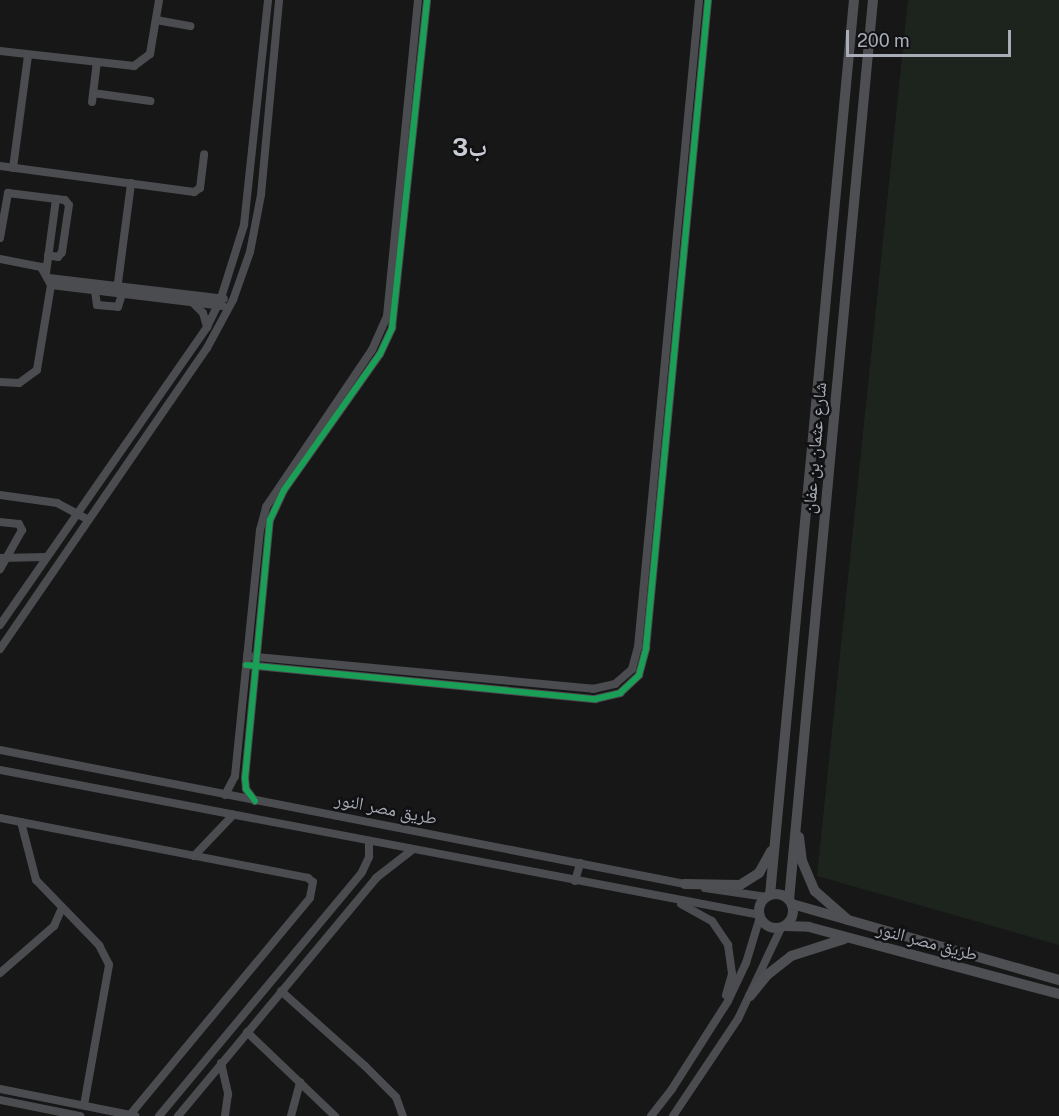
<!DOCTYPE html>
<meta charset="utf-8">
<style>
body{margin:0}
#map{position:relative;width:1059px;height:1116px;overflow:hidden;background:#171717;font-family:"Public Sans","Noto Naskh Arabic",sans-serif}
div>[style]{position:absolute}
.green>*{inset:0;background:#1d241e}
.minor>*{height:8px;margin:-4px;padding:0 4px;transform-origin:4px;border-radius:4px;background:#4b4c50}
.major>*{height:10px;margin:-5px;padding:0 5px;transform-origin:5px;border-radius:5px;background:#4d4f52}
.major>.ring{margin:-5px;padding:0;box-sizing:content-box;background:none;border:10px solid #4d4f52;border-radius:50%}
.cycleway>*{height:6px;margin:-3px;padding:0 3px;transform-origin:3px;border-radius:3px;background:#1a9f57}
span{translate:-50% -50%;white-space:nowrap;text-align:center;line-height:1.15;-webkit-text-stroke:5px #111113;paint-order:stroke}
.street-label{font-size:18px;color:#a8adb8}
.district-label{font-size:24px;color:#c9ccd4;font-weight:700}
.scale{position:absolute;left:846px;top:30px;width:165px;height:27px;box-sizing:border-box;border:3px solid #a8adb8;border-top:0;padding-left:8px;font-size:18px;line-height:21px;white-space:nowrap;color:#a8adb8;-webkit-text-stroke:4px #111113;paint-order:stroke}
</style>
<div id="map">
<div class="green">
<div style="clip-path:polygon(908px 0,1059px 0,1059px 945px,817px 876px)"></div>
</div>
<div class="minor">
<div style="left:156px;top:20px;width:35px;rotate:10deg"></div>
<div style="left:0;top:51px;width:135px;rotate:6.4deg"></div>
<div style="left:134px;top:66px;width:20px;rotate:-37deg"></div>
<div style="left:150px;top:54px;width:55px;rotate:-80.5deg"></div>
<div style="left:93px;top:93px;width:58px;rotate:8deg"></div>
<div style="left:92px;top:102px;width:39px;rotate:-83deg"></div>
<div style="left:0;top:166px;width:196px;rotate:7.6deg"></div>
<div style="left:194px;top:192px;width:7px;rotate:-34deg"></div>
<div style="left:200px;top:188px;width:34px;rotate:-83deg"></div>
<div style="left:13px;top:168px;width:114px;rotate:-82.4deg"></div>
<div style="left:0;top:238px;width:46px;rotate:-79.9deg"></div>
<div style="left:8px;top:193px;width:57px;rotate:7deg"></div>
<div style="left:65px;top:200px;width:6px;rotate:51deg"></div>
<div style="left:69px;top:205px;width:48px;rotate:98.5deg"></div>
<div style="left:62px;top:252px;width:6px;rotate:129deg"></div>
<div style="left:58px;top:257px;width:10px;rotate:-169deg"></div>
<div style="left:0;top:259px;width:42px;rotate:11deg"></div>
<div style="left:41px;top:267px;width:21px;rotate:61deg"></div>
<div style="left:51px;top:285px;width:86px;rotate:99.4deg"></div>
<div style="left:37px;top:370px;width:22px;rotate:144deg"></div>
<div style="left:19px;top:383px;width:19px;rotate:-177deg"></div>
<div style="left:46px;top:273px;width:75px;rotate:-82.3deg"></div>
<div style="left:49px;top:278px;width:176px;rotate:6.8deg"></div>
<div style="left:51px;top:285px;width:173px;rotate:7deg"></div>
<div style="left:117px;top:290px;width:108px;rotate:-82.5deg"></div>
<div style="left:95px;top:291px;width:14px;rotate:82deg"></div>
<div style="left:97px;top:305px;width:21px;rotate:5deg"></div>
<div style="left:118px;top:307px;width:14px;rotate:-73deg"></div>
<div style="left:193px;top:303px;width:14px;rotate:45deg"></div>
<div style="left:203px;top:313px;width:15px;rotate:74deg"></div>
<div style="left:0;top:495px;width:58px;rotate:8deg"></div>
<div style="left:57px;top:503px;width:34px;rotate:28deg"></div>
<div style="left:0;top:522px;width:19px;rotate:6deg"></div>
<div style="left:19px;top:524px;width:7px;rotate:63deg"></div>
<div style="left:22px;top:530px;width:45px;rotate:119.4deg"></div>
<div style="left:0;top:558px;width:46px;rotate:-1.2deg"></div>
<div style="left:0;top:625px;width:363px;rotate:-55.2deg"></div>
<div style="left:207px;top:327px;width:32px;rotate:-64deg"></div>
<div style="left:221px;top:298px;width:77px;rotate:-72.5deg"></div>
<div style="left:244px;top:225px;width:226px;rotate:-83.9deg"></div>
<div style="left:0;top:649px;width:365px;rotate:-55.5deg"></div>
<div style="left:207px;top:348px;width:55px;rotate:-61.6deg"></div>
<div style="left:233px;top:300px;width:51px;rotate:-70.5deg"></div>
<div style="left:250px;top:252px;width:58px;rotate:-79.1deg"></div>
<div style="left:261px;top:195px;width:196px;rotate:-84.7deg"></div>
<div style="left:247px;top:656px;width:348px;rotate:5.4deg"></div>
<div style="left:593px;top:689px;width:23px;rotate:-13deg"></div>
<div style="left:615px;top:684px;width:23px;rotate:-41deg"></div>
<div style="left:632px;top:669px;width:23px;rotate:-75deg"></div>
<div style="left:638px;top:647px;width:650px;rotate:-84.61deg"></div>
<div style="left:246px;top:665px;width:351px;rotate:5.6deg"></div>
<div style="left:595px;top:699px;width:26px;rotate:-13deg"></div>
<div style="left:620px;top:693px;width:26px;rotate:-43deg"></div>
<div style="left:639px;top:675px;width:28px;rotate:-75deg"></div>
<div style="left:646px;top:648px;width:651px;rotate:-84.53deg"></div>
<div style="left:0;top:750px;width:703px;rotate:11.07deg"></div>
<div style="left:0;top:770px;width:774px;rotate:10.8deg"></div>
<div style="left:225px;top:795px;width:21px;rotate:-62deg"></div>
<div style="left:235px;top:776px;width:247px;rotate:-84.2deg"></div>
<div style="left:260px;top:530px;width:24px;rotate:-75deg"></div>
<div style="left:266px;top:507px;width:189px;rotate:-56deg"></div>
<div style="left:372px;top:350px;width:37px;rotate:-66deg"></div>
<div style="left:387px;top:316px;width:318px;rotate:-84.4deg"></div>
<div style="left:255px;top:801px;width:15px;rotate:-127deg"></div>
<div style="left:246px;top:789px;width:11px;rotate:-95deg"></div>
<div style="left:245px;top:778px;width:259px;rotate:-84.5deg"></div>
<div style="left:270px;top:520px;width:33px;rotate:-65deg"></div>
<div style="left:284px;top:490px;width:166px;rotate:-54.8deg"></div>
<div style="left:380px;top:354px;width:29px;rotate:-65deg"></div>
<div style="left:392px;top:328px;width:330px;rotate:-83.9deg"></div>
<div style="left:0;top:818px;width:314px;rotate:11deg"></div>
<div style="left:308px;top:878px;width:6px;rotate:39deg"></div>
<div style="left:313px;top:882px;width:16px;rotate:101deg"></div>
<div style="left:310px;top:898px;width:283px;rotate:129.7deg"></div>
<div style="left:21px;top:822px;width:60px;rotate:75.5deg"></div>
<div style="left:36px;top:880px;width:91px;rotate:45.9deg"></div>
<div style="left:99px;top:945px;width:22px;rotate:63deg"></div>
<div style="left:109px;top:965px;width:142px;rotate:100.1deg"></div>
<div style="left:194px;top:856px;width:57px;rotate:-46.4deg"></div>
<div style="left:575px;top:881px;width:19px;rotate:-74deg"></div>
<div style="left:705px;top:888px;width:63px;rotate:8.3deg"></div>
<div style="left:681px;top:904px;width:35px;rotate:29deg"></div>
<div style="left:712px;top:921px;width:29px;rotate:56deg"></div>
<div style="left:728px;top:945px;width:29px;rotate:82deg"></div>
<div style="left:732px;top:974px;width:22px;rotate:106deg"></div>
<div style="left:0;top:973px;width:72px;rotate:-41deg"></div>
<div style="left:54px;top:926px;width:20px;rotate:-66deg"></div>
<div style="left:281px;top:991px;width:113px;rotate:41.8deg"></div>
<div style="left:365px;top:1066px;width:44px;rotate:45deg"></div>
<div style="left:396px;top:1097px;width:20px;rotate:70deg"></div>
<div style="left:247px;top:1032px;width:122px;rotate:43.7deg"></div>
<div style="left:221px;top:1063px;width:32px;rotate:77deg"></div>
<div style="left:228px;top:1094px;width:22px;rotate:98deg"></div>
<div style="left:0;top:1089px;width:138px;rotate:11.3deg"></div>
<div style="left:0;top:1100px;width:82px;rotate:11.3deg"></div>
<div style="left:159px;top:1116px;width:317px;rotate:-50.2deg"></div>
<div style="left:362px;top:872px;width:17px;rotate:-65deg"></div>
<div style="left:369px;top:857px;width:16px;rotate:-90deg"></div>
<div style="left:178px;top:1116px;width:310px;rotate:-50.2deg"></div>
<div style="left:376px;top:878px;width:46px;rotate:-37.9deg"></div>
<div style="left:291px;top:1116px;width:35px;rotate:-75deg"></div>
<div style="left:651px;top:1116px;width:34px;rotate:-52deg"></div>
<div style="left:672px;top:1089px;width:104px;rotate:-57.5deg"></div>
<div style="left:728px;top:1001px;width:42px;rotate:-64.7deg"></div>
<div style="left:746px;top:963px;width:48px;rotate:-73.1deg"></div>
<div style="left:673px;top:1116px;width:117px;rotate:-56.2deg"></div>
<div style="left:738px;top:1019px;width:101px;rotate:-64.7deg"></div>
</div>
<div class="major">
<div style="left:799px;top:837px;width:24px;rotate:83deg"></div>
<div style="left:802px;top:861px;width:33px;rotate:67deg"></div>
<div style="left:815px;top:891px;width:44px;rotate:41.3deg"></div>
<div style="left:685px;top:884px;width:55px;rotate:1deg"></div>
<div style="left:740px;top:885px;width:22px;rotate:-32deg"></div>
<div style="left:759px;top:873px;width:25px;rotate:-61deg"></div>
<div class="ring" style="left:759px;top:894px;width:24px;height:24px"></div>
<div style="left:770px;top:895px;width:899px;rotate:-84.64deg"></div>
<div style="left:789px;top:900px;width:904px;rotate:-84.67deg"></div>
<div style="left:792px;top:904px;width:278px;rotate:15.9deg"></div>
<div style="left:786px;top:926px;width:23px;rotate:2deg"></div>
<div style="left:809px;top:927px;width:259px;rotate:15deg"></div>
<div style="left:750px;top:996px;width:27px;rotate:-51deg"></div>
<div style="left:767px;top:975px;width:31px;rotate:-38deg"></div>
<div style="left:791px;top:956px;width:56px;rotate:-17.8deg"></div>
</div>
<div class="cycleway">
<div style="left:246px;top:665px;width:351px;rotate:5.6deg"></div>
<div style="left:595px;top:699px;width:26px;rotate:-13deg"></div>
<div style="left:620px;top:693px;width:26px;rotate:-43deg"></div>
<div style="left:639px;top:675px;width:28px;rotate:-75deg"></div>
<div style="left:646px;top:648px;width:651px;rotate:-84.53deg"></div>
<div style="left:255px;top:801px;width:15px;rotate:-127deg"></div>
<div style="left:246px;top:789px;width:11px;rotate:-95deg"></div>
<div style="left:245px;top:778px;width:259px;rotate:-84.5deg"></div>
<div style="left:270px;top:520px;width:33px;rotate:-65deg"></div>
<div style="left:284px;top:490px;width:166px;rotate:-54.8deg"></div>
<div style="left:380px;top:354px;width:29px;rotate:-65deg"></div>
<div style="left:392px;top:328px;width:330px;rotate:-83.9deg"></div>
</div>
<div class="street-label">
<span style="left:815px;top:448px;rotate:-85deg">شارع عثمان بن عفان</span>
<span style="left:386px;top:809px;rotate:11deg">طريق مصر النور</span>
<span style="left:927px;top:942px;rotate:15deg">طريق مصر النور</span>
</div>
<div class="district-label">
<span style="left:470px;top:148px">ب3</span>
</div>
<div class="scale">200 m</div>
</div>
